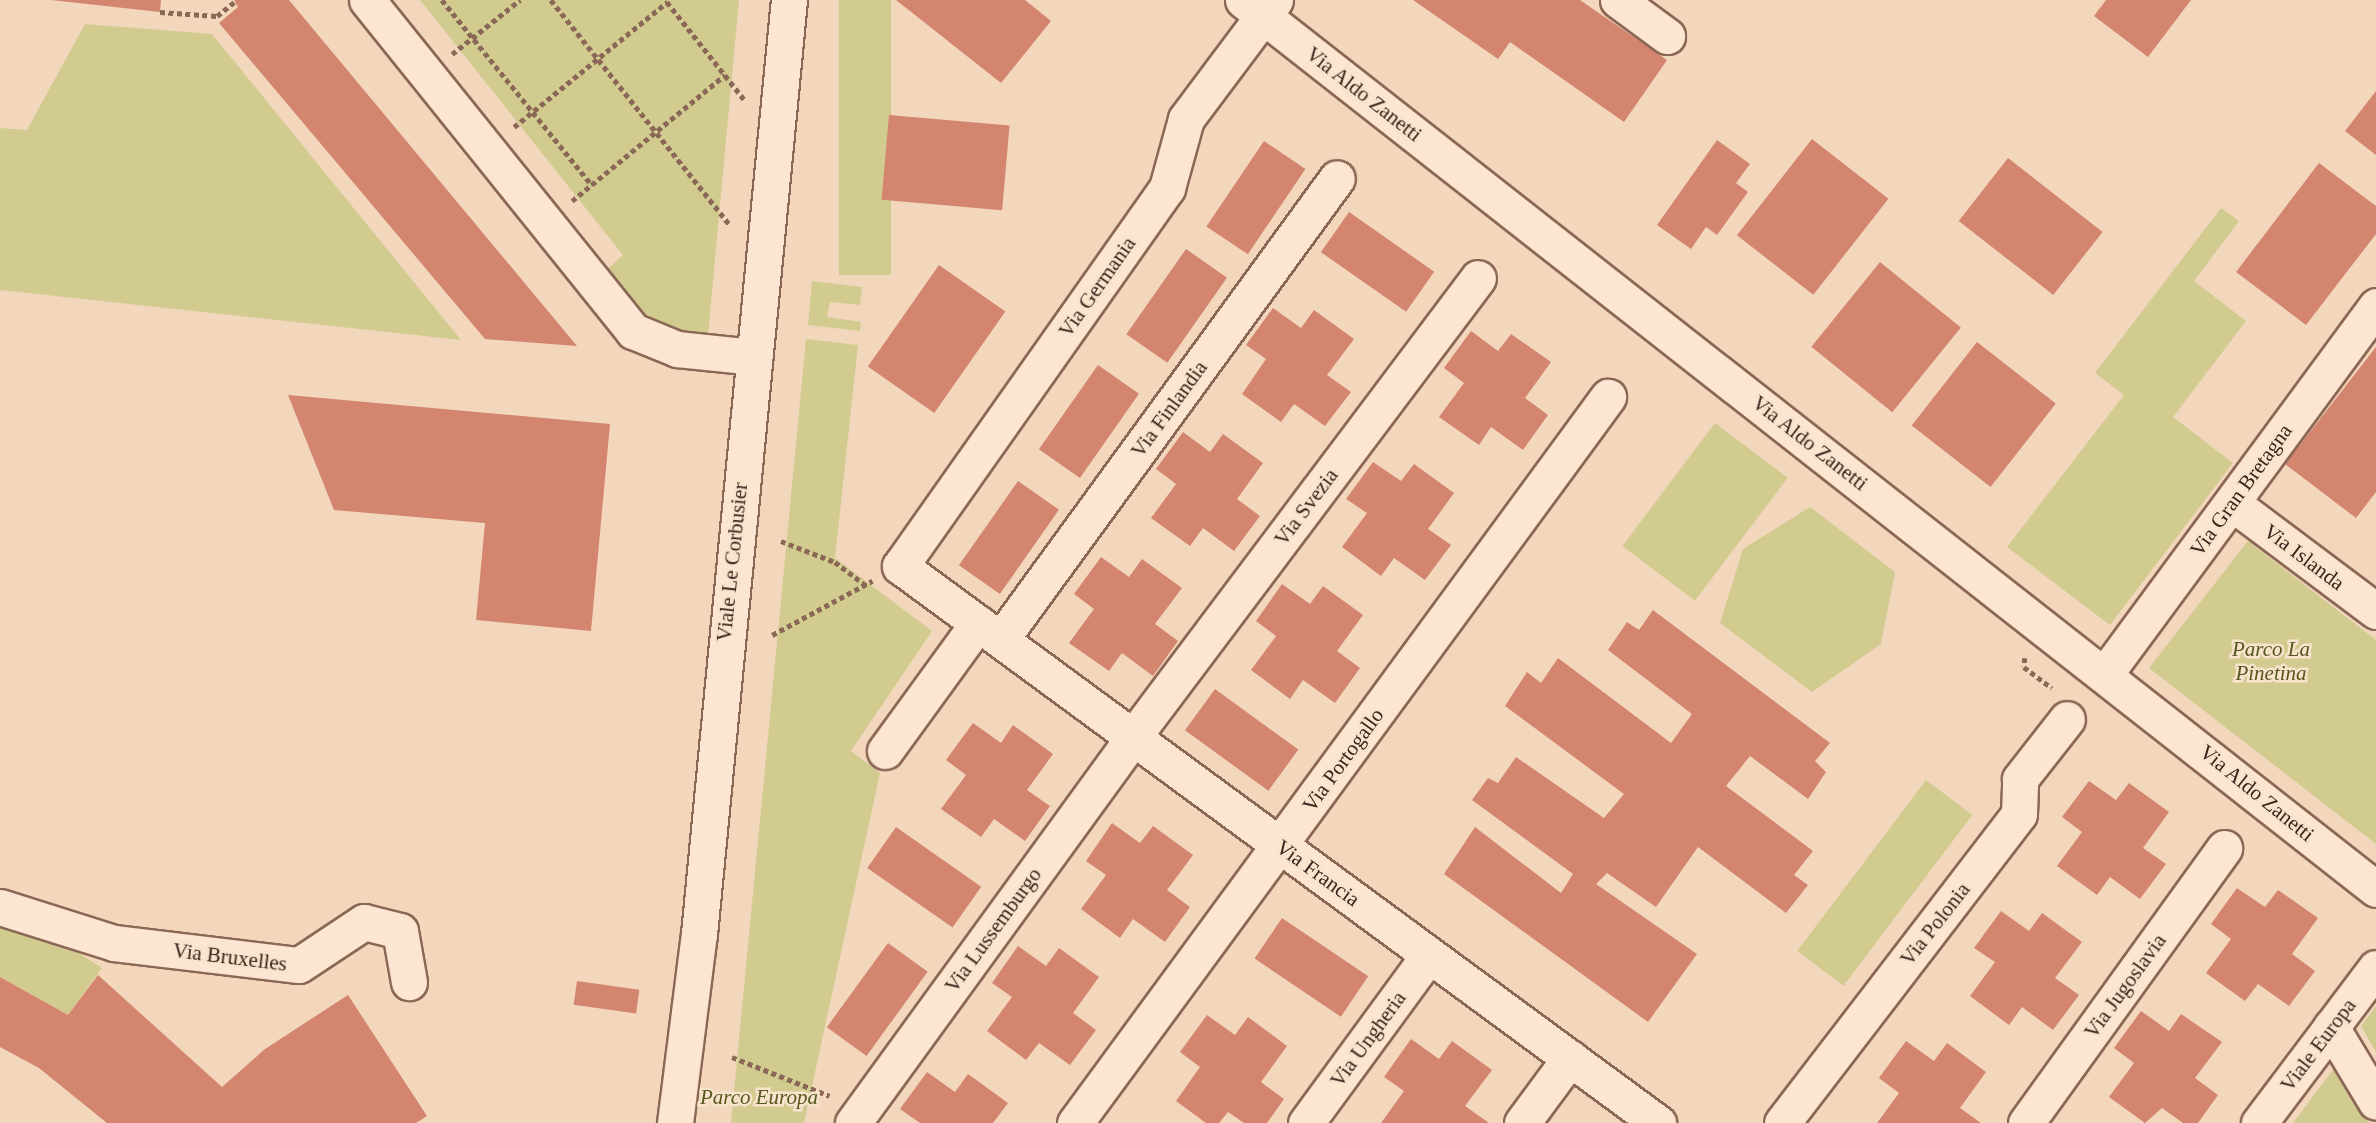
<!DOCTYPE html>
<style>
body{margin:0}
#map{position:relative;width:2376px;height:1123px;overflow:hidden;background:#f2d7bd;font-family:Georgia,serif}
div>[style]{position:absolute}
.green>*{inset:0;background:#d1cb90;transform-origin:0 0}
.building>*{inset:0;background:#d4856f;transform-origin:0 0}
.path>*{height:4.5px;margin-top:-2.25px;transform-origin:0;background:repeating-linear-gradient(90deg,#8b6755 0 5px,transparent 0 8.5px)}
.roads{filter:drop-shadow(2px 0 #8b6755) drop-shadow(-2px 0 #8b6755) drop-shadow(0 2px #8b6755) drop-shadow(0 -2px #8b6755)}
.minor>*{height:35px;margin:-17.5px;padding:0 17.5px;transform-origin:17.5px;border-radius:17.5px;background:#fce6d1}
span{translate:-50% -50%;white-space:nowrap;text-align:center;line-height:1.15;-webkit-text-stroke:5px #f8e3cd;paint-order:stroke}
.street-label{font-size:21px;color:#39231b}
.park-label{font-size:21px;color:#55581f;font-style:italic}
</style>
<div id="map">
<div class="green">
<div style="clip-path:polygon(420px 0,739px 0,707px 346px,640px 311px,603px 273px,623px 255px)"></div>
<div style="left:839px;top:0;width:52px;height:275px"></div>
<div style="clip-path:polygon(85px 24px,212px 34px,461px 340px,0 290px,0 128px,27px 130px)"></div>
<div style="clip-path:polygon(2221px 208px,2239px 221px,2194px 281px,2246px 321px,2173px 417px,2233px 463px,2110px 625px,2007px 547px,2124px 395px,2095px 373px)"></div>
<div style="clip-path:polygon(812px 281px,862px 287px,860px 305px,830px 302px,827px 317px,861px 322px,860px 331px,808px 325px)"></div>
<div style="clip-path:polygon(806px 339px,858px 345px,835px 558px,932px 631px,851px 751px,880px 773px,804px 1123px,731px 1123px)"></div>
<div style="left:1715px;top:423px;width:91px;height:154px;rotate:37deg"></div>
<div style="clip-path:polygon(1810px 507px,1895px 572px,1881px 644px,1812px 692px,1720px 623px,1743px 549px)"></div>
<div style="clip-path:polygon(2248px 541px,2376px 640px,2376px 844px,2149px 668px)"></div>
<div style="left:1926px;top:780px;width:58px;height:214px;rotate:37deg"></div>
<div style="clip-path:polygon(0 921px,57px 939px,102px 968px,68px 1015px,0 977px)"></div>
<div style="clip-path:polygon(2376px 1006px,2376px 1052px,2361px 1026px)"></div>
<div style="clip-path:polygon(2338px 1063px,2369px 1123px,2293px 1123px)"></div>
</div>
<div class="building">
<div style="clip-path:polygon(51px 0,161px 0,160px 12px)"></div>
<div style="clip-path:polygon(234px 0,289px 0,577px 346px,485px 339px,219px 23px,238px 7px)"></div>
<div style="clip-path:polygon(896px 0,1025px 0,1051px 21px,1001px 83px)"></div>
<div style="clip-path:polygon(1413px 0,1580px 0,1667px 60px,1624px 122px,1510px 42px,1498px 59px)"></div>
<div style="clip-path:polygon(2106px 0,2191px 0,2148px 57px,2094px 16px)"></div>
<div style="clip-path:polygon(2376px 91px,2376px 155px,2345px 131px)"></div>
<div style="left:889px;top:115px;width:121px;height:85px;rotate:5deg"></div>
<div style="left:1812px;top:139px;width:97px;height:122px;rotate:38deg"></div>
<div style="clip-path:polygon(1717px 140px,1750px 164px,1736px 183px,1748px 192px,1717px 235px,1706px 227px,1691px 249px,1657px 225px)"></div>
<div style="left:1264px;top:141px;width:50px;height:103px;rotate:34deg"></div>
<div style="left:2008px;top:158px;width:120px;height:80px;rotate:38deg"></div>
<div style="clip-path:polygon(2319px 163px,2376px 206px,2376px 234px,2306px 325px,2236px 272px)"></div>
<div style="left:1349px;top:212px;width:104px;height:49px;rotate:35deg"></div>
<div style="left:1186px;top:249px;width:50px;height:104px;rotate:35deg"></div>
<div style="left:1880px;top:262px;width:104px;height:109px;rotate:39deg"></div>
<div style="left:939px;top:265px;width:81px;height:124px;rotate:35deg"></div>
<div style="clip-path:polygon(1273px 308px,1301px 328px,1314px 310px,1354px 339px,1327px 375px,1351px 392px,1325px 426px,1294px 404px,1281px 422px,1242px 394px,1266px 359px,1246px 345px)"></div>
<div style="clip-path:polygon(1471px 331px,1498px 351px,1511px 334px,1551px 362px,1525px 398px,1548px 415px,1523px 450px,1491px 427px,1479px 445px,1439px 417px,1464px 383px,1444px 368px)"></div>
<div style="left:1977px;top:342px;width:100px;height:106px;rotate:38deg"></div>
<div style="clip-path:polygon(2376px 347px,2376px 492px,2356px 518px,2285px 464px)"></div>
<div style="left:1098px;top:365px;width:50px;height:103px;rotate:35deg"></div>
<div style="clip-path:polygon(288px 395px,610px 424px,591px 631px,476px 620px,485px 523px,334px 510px)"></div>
<div style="clip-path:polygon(1183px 432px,1210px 452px,1223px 434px,1263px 463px,1237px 499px,1260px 516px,1234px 551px,1203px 528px,1190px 546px,1151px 518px,1176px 484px,1156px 469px)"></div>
<div style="clip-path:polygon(1373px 462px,1401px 481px,1414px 464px,1454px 493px,1428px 529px,1451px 545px,1425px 580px,1394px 558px,1381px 576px,1342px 547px,1367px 513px,1346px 499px)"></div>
<div style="left:1018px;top:481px;width:50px;height:103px;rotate:35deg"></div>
<div style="clip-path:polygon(1101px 557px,1129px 577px,1142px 559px,1182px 588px,1155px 624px,1178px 641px,1153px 676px,1122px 653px,1109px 671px,1069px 643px,1094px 609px,1074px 594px)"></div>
<div style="clip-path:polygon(1282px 584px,1310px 604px,1323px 586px,1363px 615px,1337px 651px,1360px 668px,1335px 703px,1303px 680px,1290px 699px,1251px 670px,1276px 636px,1256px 621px)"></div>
<div style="clip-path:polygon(1653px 610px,1830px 743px,1815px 761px,1826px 772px,1808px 799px,1750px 756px,1726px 786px,1813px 851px,1794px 875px,1808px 885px,1786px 913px,1698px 847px,1656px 907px,1607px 873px,1596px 884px,1697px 954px,1648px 1022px,1444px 874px,1475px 827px,1561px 893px,1573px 874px,1472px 800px,1488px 778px,1498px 783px,1516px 757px,1604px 818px,1624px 794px,1505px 706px,1527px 672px,1541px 683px,1558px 658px,1671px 743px,1692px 714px,1608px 650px,1627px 622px,1639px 630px)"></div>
<div style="left:1215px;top:689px;width:103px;height:51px;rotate:36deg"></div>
<div style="clip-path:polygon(973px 723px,1001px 743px,1013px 725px,1053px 754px,1027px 790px,1050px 806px,1025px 841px,994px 819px,981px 837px,941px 809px,966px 775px,946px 760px)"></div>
<div style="clip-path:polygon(2089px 781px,2116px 800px,2129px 783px,2169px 812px,2143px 848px,2166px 864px,2140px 899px,2110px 877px,2097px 895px,2057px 866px,2082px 832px,2062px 817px)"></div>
<div style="clip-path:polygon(1112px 823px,1140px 843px,1153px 826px,1193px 855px,1167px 890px,1190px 907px,1165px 942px,1133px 919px,1120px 938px,1081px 909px,1106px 875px,1086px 861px)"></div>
<div style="left:896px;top:827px;width:104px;height:50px;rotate:35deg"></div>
<div style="clip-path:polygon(2237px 888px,2265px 907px,2278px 890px,2318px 918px,2292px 954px,2315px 971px,2289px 1006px,2258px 984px,2245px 1001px,2206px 973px,2231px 939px,2211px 924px)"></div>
<div style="clip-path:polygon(2001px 911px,2029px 931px,2042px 913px,2082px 942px,2055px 978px,2079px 995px,2053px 1030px,2022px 1007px,2009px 1025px,1970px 996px,1995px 962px,1974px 948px)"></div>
<div style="left:1282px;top:918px;width:104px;height:49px;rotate:34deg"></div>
<div style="left:888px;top:943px;width:49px;height:104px;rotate:36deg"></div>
<div style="clip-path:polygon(1018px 946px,1046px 966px,1059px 948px,1099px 977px,1073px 1013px,1096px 1030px,1070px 1065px,1039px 1043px,1026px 1060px,987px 1031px,1012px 997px,992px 983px)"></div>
<div style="clip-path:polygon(98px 975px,222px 1087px,265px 1049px,348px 995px,427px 1116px,416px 1123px,107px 1123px,39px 1068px,0 1047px,0 977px,68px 1015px)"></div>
<div style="left:577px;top:981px;width:63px;height:24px;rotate:8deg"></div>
<div style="clip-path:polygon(2141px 1011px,2169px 1031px,2181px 1014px,2222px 1042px,2195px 1078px,2218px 1095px,2198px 1123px,2183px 1123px,2162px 1108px,2145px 1123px,2109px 1097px,2134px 1063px,2114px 1048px)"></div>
<div style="clip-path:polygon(1207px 1015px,1235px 1035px,1248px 1017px,1287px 1046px,1261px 1082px,1284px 1099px,1267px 1123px,1244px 1123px,1228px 1112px,1219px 1123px,1206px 1123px,1176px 1101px,1200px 1067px,1180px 1052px)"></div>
<div style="clip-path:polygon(1411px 1039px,1439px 1059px,1452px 1041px,1492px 1070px,1465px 1106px,1489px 1123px,1381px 1123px,1404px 1091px,1384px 1077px)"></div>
<div style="clip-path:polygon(1906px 1041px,1934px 1061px,1947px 1043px,1986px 1072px,1960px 1108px,1981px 1123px,1877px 1123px,1899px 1093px,1879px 1078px)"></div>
<div style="clip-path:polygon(927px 1072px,955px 1092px,968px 1074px,1008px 1103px,993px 1123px,920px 1123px,900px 1109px)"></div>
</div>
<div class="path">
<div style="left:442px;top:0;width:238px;rotate:51deg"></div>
<div style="left:551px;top:0;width:289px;rotate:51.5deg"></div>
<div style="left:667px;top:2px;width:124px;rotate:51.6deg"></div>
<div style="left:160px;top:12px;width:57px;rotate:4deg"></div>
<div style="left:217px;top:16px;width:22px;rotate:-39deg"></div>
<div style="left:452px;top:54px;width:87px;rotate:-38.5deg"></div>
<div style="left:514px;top:127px;width:198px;rotate:-39.2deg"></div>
<div style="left:572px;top:201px;width:198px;rotate:-39.5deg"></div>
<div style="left:781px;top:541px;width:58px;rotate:21.3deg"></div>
<div style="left:835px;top:562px;width:39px;rotate:37deg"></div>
<div style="left:772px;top:635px;width:114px;rotate:-28.4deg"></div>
<div style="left:2025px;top:658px;width:9px;rotate:96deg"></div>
<div style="left:2024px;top:667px;width:35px;rotate:37deg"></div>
<div style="left:732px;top:1057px;width:105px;rotate:21.7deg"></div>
</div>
<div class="roads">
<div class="minor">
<div style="left:367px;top:0;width:425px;rotate:51.2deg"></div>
<div style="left:633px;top:331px;width:48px;rotate:22.2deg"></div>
<div style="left:677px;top:349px;width:76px;rotate:6deg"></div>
<div style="left:1243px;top:0;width:1440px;rotate:38.12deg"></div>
<div style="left:1275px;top:0;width:149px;rotate:126.8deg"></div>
<div style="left:1186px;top:119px;width:72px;rotate:105.4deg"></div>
<div style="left:1167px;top:188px;width:463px;rotate:125.2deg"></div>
<div style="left:900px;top:566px;width:941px;rotate:36.31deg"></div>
<div style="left:1618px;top:0;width:61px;rotate:36.3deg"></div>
<div style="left:2232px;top:503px;width:180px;rotate:36.9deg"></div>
<div style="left:1001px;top:639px;width:570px;rotate:-53.91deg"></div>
<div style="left:2105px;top:674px;width:457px;rotate:-53.6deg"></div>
<div style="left:885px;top:751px;width:158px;rotate:-54deg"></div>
<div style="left:0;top:907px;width:120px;rotate:17.5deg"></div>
<div style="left:114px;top:943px;width:186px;rotate:6.8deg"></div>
<div style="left:299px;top:965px;width:78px;rotate:-33.5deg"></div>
<div style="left:364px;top:922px;width:37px;rotate:14deg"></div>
<div style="left:400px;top:931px;width:52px;rotate:80deg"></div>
<div style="left:2331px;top:1027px;width:87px;rotate:59deg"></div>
<div style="left:675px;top:1123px;width:191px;rotate:-82.8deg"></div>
<div style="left:699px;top:934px;width:938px;rotate:-84.5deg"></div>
<div style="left:853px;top:1123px;width:477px;rotate:-54deg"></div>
<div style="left:1133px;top:737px;width:574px;rotate:-53.07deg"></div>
<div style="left:1075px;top:1123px;width:901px;rotate:-53.72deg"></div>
<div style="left:1306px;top:1123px;width:208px;rotate:-53.8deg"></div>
<div style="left:1522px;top:1123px;width:81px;rotate:-53.6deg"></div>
<div style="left:1782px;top:1123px;width:389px;rotate:-52.5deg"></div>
<div style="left:2019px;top:814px;width:35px;rotate:-88deg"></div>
<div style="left:2020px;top:779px;width:76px;rotate:-51.9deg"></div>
<div style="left:2026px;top:1123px;width:339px;rotate:-54.2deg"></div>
<div style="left:2259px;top:1123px;width:194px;rotate:-53deg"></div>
</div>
</div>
<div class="street-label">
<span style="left:1364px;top:94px;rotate:38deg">Via Aldo Zanetti</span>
<span style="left:1097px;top:287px;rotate:-55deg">Via Germania</span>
<span style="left:1169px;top:409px;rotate:-54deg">Via Finlandia</span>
<span style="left:1810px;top:443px;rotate:38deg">Via Aldo Zanetti</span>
<span style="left:2241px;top:490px;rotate:-54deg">Via Gran Bretagna</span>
<span style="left:1306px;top:507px;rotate:-53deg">Via Svezia</span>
<span style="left:2304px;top:557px;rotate:37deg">Via Islanda</span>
<span style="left:732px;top:562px;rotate:-84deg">Viale Le Corbusier</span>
<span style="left:1343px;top:760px;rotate:-54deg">Via Portogallo</span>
<span style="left:2257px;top:793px;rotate:39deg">Via Aldo Zanetti</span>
<span style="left:1318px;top:873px;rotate:36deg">Via Francia</span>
<span style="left:1935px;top:924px;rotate:-52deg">Via Polonia</span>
<span style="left:993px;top:930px;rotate:-54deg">Via Lussemburgo</span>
<span style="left:230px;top:957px;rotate:7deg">Via Bruxelles</span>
<span style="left:2125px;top:986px;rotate:-54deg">Via Jugoslavia</span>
<span style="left:1368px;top:1039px;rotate:-54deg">Via Ungheria</span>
<span style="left:2318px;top:1045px;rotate:-53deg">Viale Europa</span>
</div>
<div class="park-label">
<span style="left:2271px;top:661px">Parco La<br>Pinetina</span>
<span style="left:759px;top:1097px">Parco Europa</span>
</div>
</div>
